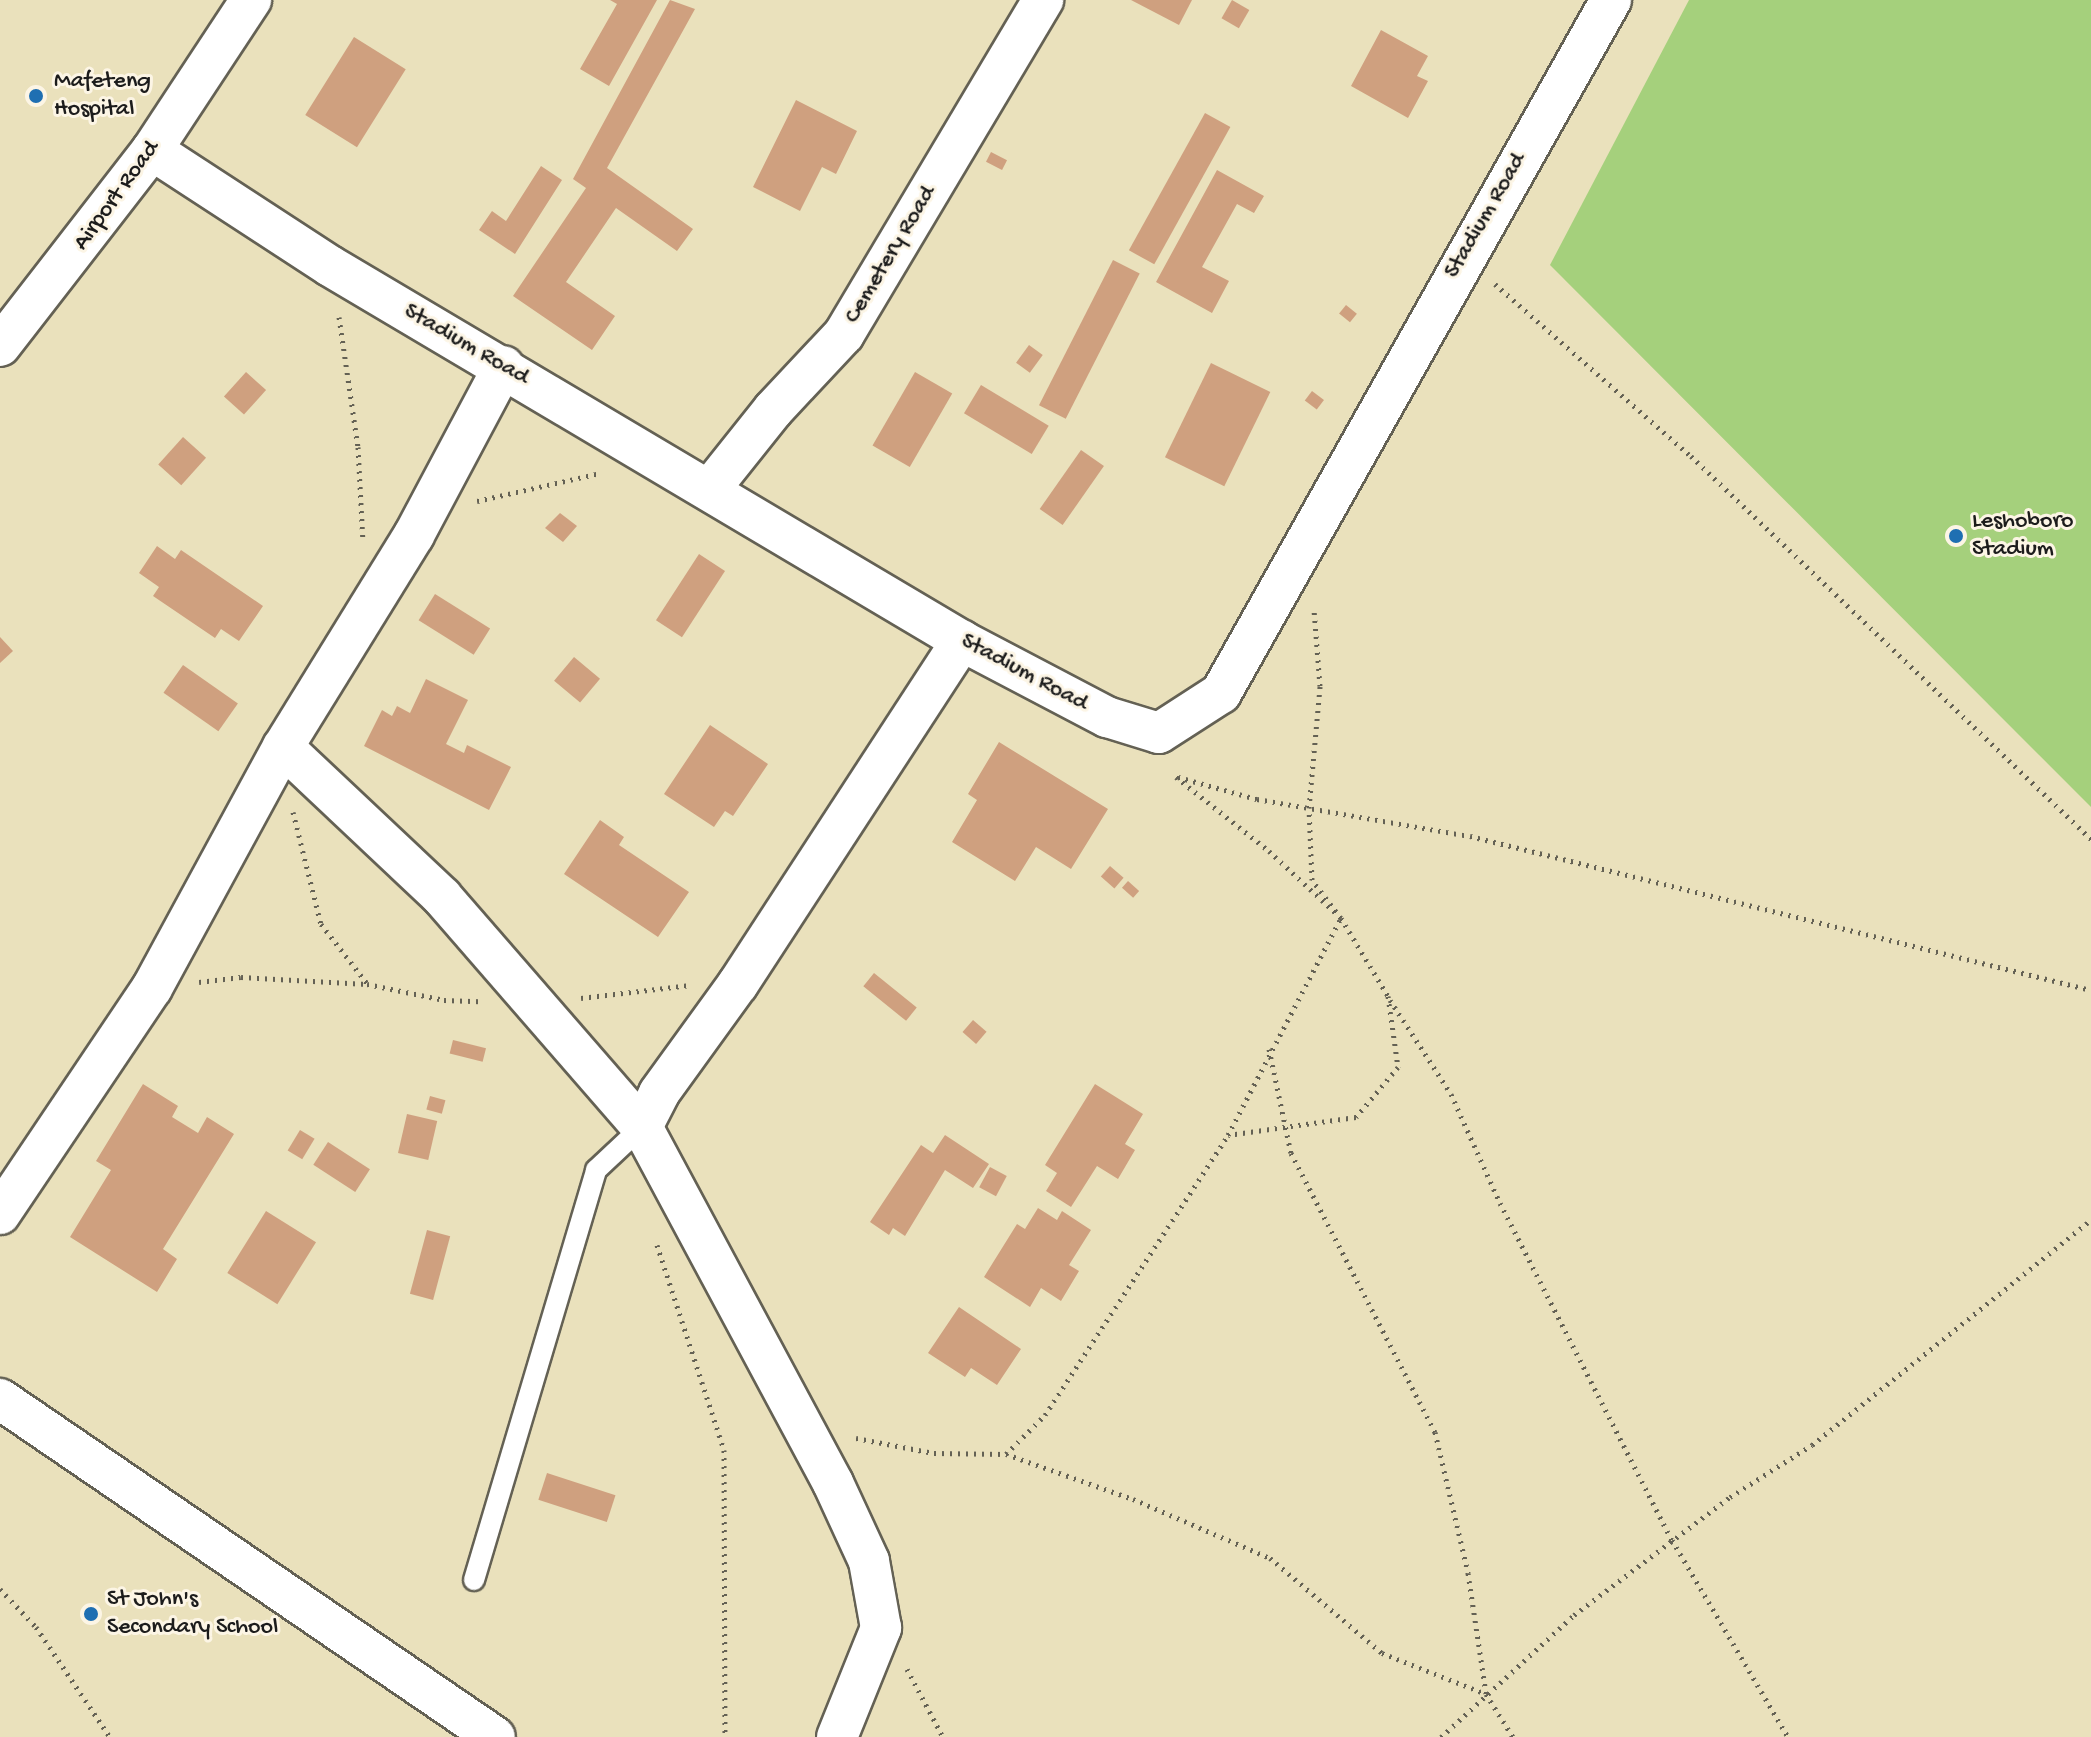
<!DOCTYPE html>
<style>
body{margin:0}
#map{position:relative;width:2091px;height:1737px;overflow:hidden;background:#eae1bc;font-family:"Gochi Hand",sans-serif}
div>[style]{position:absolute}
.green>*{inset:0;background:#a5d07c}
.building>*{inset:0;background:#cfa07f;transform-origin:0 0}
.path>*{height:5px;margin-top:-2.5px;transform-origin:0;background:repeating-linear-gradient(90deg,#646154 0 2px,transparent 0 8px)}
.roads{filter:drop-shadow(2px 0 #646154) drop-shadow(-2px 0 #646154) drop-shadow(0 2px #646154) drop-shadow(0 -2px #646154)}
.lane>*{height:20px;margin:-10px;padding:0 10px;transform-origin:10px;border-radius:10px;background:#fff}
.street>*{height:40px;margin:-20px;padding:0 20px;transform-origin:20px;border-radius:20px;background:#fff}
.dots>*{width:22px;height:22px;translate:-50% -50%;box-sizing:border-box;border:4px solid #fcf5e5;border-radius:50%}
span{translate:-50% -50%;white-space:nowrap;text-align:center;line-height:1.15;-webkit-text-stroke:6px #fcf5e5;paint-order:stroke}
.poi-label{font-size:24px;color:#1c1c1c}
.left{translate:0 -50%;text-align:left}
.street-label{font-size:24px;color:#1c1c1c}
</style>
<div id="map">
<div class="green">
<div style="clip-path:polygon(1689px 0,2091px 0,2091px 807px,1550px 265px)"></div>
</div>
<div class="building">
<div style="clip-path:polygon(610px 0,657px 0,609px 86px,580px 69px,617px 4px)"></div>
<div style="clip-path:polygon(670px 0,695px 9px,607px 168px,693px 229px,677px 251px,616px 208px,566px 282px,615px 316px,592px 350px,513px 296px,586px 188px,573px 179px)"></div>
<div style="clip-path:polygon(1131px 0,1192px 0,1179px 25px)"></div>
<div style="left:1232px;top:0;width:20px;height:21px;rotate:30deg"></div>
<div style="clip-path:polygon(1381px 30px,1428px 56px,1417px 76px,1428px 81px,1408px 118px,1351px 86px)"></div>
<div style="left:354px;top:37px;width:61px;height:92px;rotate:32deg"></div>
<div style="clip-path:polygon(796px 100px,857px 131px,836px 174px,822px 167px,800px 211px,753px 187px)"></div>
<div style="left:1205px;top:113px;width:29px;height:157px;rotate:29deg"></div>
<div style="left:991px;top:152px;width:18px;height:11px;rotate:27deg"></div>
<div style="clip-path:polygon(541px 166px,562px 180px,515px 254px,479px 230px,492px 211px,506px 221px)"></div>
<div style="clip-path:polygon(1217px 170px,1264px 196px,1254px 213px,1237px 204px,1202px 267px,1229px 281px,1212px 313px,1156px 282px)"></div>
<div style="left:1113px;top:260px;width:30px;height:163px;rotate:27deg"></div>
<div style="left:1346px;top:305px;width:14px;height:11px;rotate:39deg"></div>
<div style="left:1029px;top:345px;width:17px;height:22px;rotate:36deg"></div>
<div style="left:1211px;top:363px;width:66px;height:105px;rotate:26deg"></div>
<div style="left:246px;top:372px;width:27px;height:33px;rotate:42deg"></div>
<div style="left:915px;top:372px;width:43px;height:85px;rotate:30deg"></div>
<div style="left:981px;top:385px;width:79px;height:33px;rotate:31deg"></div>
<div style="left:1312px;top:391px;width:15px;height:12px;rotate:37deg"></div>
<div style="left:183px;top:437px;width:31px;height:37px;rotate:42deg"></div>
<div style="left:1081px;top:450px;width:28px;height:72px;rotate:35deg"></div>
<div style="clip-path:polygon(560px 513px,577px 526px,563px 542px,545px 528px)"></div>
<div style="clip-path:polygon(157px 546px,175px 559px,181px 550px,263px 606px,239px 641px,221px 629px,215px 638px,153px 596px,159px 587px,139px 573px)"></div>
<div style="left:699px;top:554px;width:31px;height:79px;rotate:33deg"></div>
<div style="left:435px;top:594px;width:65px;height:31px;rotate:32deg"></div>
<div style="clip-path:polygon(0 637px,13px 651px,0 663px)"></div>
<div style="left:574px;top:657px;width:34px;height:31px;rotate:40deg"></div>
<div style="left:183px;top:665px;width:67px;height:34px;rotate:35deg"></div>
<div style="clip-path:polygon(426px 679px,468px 700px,446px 744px,464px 753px,467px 745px,511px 767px,489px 810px,364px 746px,382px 710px,392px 716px,397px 706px,410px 713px)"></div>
<div style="clip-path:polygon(710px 725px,768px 764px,733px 816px,725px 811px,714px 827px,664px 794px)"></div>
<div style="clip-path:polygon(999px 742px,1108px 809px,1071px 869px,1036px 847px,1015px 881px,952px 842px,977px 800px,968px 794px)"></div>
<div style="clip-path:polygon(600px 820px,624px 837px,619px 845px,689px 892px,658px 937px,564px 874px)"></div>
<div style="left:1110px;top:866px;width:18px;height:14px;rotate:41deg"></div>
<div style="left:1128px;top:881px;width:15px;height:9px;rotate:42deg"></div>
<div style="left:874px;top:973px;width:55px;height:17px;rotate:39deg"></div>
<div style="left:973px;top:1020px;width:18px;height:16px;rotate:41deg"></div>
<div style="left:453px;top:1040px;width:34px;height:14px;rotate:14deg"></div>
<div style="clip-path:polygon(143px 1084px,178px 1106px,172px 1117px,198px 1133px,207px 1117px,234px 1134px,163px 1249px,177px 1259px,157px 1292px,70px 1237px,111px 1170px,96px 1161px)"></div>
<div style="clip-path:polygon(1095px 1084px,1143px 1114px,1125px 1144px,1135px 1150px,1118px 1179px,1097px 1166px,1071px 1207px,1046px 1191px,1057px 1173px,1045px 1165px)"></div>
<div style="left:430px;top:1096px;width:16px;height:14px;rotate:15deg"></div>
<div style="left:407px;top:1114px;width:31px;height:40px;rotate:13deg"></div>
<div style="left:300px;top:1130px;width:17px;height:24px;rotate:31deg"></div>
<div style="clip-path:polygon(945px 1135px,989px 1164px,973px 1188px,945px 1170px,905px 1236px,893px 1228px,889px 1235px,870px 1222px,921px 1145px,933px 1153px)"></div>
<div style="left:328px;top:1142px;width:50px;height:27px;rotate:33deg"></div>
<div style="left:990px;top:1167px;width:19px;height:23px;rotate:28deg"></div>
<div style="clip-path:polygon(1038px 1208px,1057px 1220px,1062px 1211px,1091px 1230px,1069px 1265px,1079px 1271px,1061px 1301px,1041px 1288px,1030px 1307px,984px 1277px,1017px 1224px,1025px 1229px)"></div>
<div style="left:266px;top:1211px;width:59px;height:73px;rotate:32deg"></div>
<div style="left:427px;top:1230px;width:24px;height:66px;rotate:15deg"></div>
<div style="clip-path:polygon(959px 1307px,1021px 1349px,997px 1385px,971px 1368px,965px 1377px,928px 1353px)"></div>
<div style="left:547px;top:1473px;width:72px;height:28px;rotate:18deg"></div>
</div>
<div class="path">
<div style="left:1495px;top:284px;width:261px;rotate:41.3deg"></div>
<div style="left:1691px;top:456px;width:554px;rotate:43.76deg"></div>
<div style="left:339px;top:317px;width:131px;rotate:81.7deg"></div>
<div style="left:358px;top:447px;width:94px;rotate:87deg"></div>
<div style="left:477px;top:501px;width:126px;rotate:-12.8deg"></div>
<div style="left:1176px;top:777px;width:119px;rotate:38.5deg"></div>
<div style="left:1269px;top:851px;width:98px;rotate:42.9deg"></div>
<div style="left:1341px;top:918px;width:91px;rotate:58.9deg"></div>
<div style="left:1388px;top:996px;width:72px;rotate:82deg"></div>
<div style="left:1398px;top:1067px;width:65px;rotate:130deg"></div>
<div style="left:1356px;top:1117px;width:129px;rotate:172deg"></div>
<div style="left:1228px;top:1135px;width:245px;rotate:-62.5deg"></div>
<div style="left:1341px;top:918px;width:48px;rotate:-127.3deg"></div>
<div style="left:1312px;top:880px;width:72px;rotate:-92.4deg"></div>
<div style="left:1309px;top:808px;width:122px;rotate:-84.8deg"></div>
<div style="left:1320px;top:686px;width:76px;rotate:-94.5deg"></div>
<div style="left:1178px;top:777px;width:82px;rotate:15.6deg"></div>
<div style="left:1257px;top:799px;width:216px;rotate:9.9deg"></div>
<div style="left:1470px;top:836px;width:640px;rotate:13.93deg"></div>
<div style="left:293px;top:812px;width:115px;rotate:76deg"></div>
<div style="left:321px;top:924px;width:75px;rotate:52.1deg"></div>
<div style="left:199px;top:982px;width:42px;rotate:-6.8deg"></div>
<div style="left:241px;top:977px;width:126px;rotate:3.2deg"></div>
<div style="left:367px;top:984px;width:79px;rotate:11.7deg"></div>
<div style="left:444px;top:1000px;width:35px;rotate:2deg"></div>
<div style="left:581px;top:998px;width:110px;rotate:-6.8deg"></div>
<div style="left:1390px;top:1000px;width:112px;rotate:57deg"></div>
<div style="left:1451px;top:1094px;width:120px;rotate:65.8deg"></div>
<div style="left:1500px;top:1203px;width:378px;rotate:63deg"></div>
<div style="left:1672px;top:1540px;width:229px;rotate:59.5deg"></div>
<div style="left:1269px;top:1049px;width:106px;rotate:78.1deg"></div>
<div style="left:1291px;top:1153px;width:314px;rotate:62.7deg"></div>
<div style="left:1435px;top:1432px;width:145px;rotate:76.8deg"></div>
<div style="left:1468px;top:1573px;width:122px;rotate:81.5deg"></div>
<div style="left:1486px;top:1694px;width:51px;rotate:57.9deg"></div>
<div style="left:657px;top:1245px;width:216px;rotate:71.9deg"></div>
<div style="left:724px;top:1450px;width:287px;rotate:89.8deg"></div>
<div style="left:856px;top:1438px;width:79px;rotate:10.9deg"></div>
<div style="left:934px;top:1453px;width:72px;rotate:0.8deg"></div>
<div style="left:1006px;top:1454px;width:135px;rotate:19.5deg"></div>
<div style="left:1133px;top:1499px;width:149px;rotate:23.3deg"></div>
<div style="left:1270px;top:1558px;width:147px;rotate:40.3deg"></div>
<div style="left:1382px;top:1653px;width:112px;rotate:21.5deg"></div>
<div style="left:1006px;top:1454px;width:55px;rotate:-45deg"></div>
<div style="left:1045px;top:1415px;width:334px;rotate:-56.8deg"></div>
<div style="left:0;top:1589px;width:52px;rotate:46.5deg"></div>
<div style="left:36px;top:1627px;width:133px;rotate:56.1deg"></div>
<div style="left:907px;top:1669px;width:77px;rotate:62.1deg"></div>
<div style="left:1441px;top:1737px;width:180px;rotate:-42.5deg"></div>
<div style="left:1574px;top:1615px;width:196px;rotate:-37.1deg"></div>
<div style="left:1730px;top:1497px;width:97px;rotate:-32.4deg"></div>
<div style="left:1812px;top:1445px;width:358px;rotate:-38.9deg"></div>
</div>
<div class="roads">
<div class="lane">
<div style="left:474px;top:1580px;width:428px;rotate:-73.4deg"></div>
<div style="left:596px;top:1170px;width:63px;rotate:-43.1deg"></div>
</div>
<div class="street">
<div style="left:152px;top:150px;width:212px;rotate:33.1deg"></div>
<div style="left:330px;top:266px;width:735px;rotate:30.68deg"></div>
<div style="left:962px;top:641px;width:164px;rotate:27.7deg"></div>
<div style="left:1107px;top:717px;width:54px;rotate:17.1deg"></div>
<div style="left:1159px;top:733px;width:74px;rotate:-32.8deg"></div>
<div style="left:1221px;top:693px;width:795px;rotate:-60.63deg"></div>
<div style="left:0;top:346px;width:248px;rotate:-52.2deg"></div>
<div style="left:152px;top:150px;width:180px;rotate:-56.6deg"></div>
<div style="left:710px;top:489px;width:101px;rotate:-51.4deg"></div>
<div style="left:773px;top:410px;width:104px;rotate:-46.9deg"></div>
<div style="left:844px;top:334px;width:389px;rotate:-59.2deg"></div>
<div style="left:283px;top:747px;width:219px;rotate:43.3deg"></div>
<div style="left:442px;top:897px;width:305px;rotate:49deg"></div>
<div style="left:0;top:1214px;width:272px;rotate:-56.1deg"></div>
<div style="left:152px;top:988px;width:274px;rotate:-61.5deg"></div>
<div style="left:283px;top:747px;width:249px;rotate:-58.3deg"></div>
<div style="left:414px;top:535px;width:191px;rotate:-62deg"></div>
<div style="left:0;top:1399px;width:599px;rotate:34.33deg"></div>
<div style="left:837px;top:1737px;width:118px;rotate:-68deg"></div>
<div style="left:881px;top:1628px;width:68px;rotate:-100.2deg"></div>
<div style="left:869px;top:1561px;width:86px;rotate:-114.8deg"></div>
<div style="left:833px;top:1483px;width:404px;rotate:-118.2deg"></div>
<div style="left:642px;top:1127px;width:38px;rotate:-63deg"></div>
<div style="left:659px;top:1093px;width:135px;rotate:-54.1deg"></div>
<div style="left:738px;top:984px;width:410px;rotate:-56.9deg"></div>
</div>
</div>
<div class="dots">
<div style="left:36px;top:96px;background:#1f6fb2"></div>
<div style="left:1956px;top:536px;background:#1f6fb2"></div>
<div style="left:91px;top:1614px;background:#1f6fb2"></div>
</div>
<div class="poi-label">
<span class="left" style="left:54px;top:96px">Mafeteng<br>Hospital</span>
<span class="left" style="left:1972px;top:536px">Leshoboro<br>Stadium</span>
<span class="left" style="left:107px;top:1614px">St John's<br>Secondary School</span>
</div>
<div class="street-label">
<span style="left:117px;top:196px;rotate:-54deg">Airport Road</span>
<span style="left:1486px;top:216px;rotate:-60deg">Stadium Road</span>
<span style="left:891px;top:255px;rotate:-59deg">Cemetery Road</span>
<span style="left:466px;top:345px;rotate:30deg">Stadium Road</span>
<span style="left:1024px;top:673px;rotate:28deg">Stadium Road</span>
</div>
</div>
